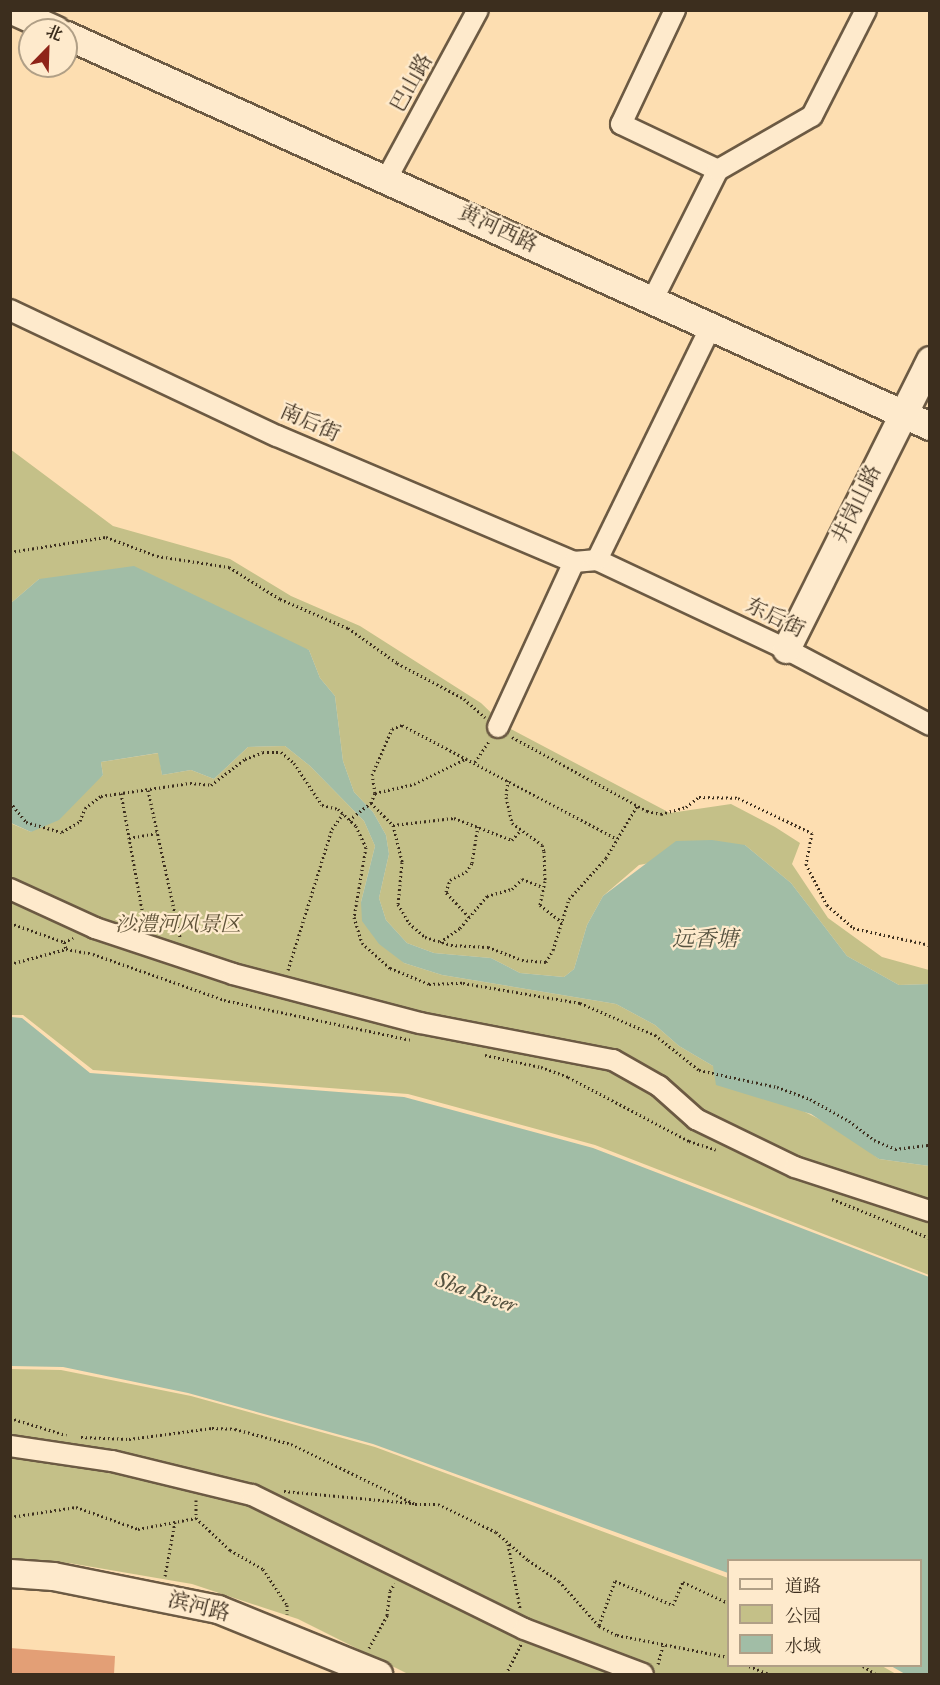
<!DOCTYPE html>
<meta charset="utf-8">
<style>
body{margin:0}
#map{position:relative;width:940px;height:1685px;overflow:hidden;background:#fddeb1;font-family:"IM FELL Double Pica","Noto Serif SC",serif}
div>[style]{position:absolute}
.green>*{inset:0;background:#c4c088}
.water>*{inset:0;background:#a1bda6}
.building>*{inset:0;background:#e39f76}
.path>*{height:3px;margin-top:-1.5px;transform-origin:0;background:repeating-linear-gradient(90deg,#3c2e1e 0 1.5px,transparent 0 4.5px)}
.roads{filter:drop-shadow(2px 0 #6c5a43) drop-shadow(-2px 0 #6c5a43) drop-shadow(0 2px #6c5a43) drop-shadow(0 -2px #6c5a43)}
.street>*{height:20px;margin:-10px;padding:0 10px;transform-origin:10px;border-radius:10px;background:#feeacc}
.secondary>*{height:27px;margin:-13.5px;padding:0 13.5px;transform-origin:13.5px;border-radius:13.5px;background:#feeacc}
span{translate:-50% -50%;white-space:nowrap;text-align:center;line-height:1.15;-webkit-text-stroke:4.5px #feeacc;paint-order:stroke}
.street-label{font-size:21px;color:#3c2e1e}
.park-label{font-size:21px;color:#5e5238;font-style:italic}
.water-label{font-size:22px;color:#555240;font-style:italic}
.frame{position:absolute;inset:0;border:12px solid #3c2e1e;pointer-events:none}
.legend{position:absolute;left:727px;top:1559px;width:195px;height:108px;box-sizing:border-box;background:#feeacc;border:2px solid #b09f86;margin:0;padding:8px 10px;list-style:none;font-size:18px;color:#3c2e1e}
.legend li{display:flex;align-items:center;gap:12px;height:30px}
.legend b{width:30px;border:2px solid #b09f86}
.north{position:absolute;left:18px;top:18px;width:60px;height:60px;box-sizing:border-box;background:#feeacc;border:2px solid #b09f86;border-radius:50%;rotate:23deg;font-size:16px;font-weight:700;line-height:24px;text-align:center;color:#3c2e1e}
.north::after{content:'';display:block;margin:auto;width:21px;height:27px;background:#8f2418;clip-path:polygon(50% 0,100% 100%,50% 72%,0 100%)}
</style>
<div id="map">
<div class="green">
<div style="clip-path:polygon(10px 449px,113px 526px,230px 559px,291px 596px,360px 626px,481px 703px,505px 726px,670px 813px,731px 804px,775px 827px,800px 843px,792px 864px,828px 918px,882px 957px,929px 970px,929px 984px,899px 985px,847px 956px,791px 883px,745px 845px,639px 865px,603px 896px,587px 925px,574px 969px,564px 977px,520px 973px,491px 958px,434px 953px,407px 943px,386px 920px,379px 898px,389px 854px,386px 835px,373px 812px,354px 792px,343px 761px,335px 696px,320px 678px,309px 650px,39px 579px,11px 603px)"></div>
<div style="clip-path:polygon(285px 746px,310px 766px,364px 821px,375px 846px,361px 902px,404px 963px,442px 975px,616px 1004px,655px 1025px,679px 1046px,713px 1066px,841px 1130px,879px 1159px,929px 1166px,929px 1275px,595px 1145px,408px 1094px,93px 1070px,23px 1015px,11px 1015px,10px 823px,31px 832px,103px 775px,101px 762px,159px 753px,162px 775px,191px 770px,214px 779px,248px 747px)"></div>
<div style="clip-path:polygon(10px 1369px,61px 1370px,191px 1396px,375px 1447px,728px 1578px,728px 1666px,882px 1666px,896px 1674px,408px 1674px,298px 1619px,192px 1584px,69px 1563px,11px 1560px)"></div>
</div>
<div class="water">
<div style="clip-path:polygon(134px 566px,309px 650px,320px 678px,335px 696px,343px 761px,354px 792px,373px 812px,386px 835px,389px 854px,379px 898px,386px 920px,407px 943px,434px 953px,491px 958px,520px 973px,564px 977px,574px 969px,587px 925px,603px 896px,676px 841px,712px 840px,745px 845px,791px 883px,847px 956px,899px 985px,929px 984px,929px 1166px,879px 1159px,811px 1114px,716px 1085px,713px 1066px,679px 1046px,655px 1025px,616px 1004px,442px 975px,404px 963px,379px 944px,362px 921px,361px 902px,375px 846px,364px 821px,310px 766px,285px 746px,248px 747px,214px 779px,191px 770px,162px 775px,158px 753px,101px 762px,103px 775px,59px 820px,31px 832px,11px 823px,11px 603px,39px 579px)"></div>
<div style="clip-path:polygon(11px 1017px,22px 1018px,90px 1073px,404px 1097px,593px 1148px,929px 1277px,929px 1674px,905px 1674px,891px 1666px,920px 1666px,920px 1560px,728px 1560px,728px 1573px,373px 1444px,188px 1393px,63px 1367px,11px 1366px)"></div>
</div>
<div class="building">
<div style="clip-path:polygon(10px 1648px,115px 1656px,114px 1674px,10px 1674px)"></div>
</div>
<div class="path">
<div style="left:10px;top:552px;width:97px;rotate:-8.9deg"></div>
<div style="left:106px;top:537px;width:54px;rotate:20.4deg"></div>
<div style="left:157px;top:556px;width:73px;rotate:8.7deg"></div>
<div style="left:229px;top:567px;width:60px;rotate:32.1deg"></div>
<div style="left:280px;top:599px;width:74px;rotate:23.1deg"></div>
<div style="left:348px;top:628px;width:60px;rotate:35.5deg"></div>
<div style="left:397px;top:663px;width:76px;rotate:28.2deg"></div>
<div style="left:464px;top:699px;width:28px;rotate:41deg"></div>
<div style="left:512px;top:737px;width:154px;rotate:28.7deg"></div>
<div style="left:647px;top:811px;width:14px;rotate:12deg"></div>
<div style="left:661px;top:814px;width:26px;rotate:-16deg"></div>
<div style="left:686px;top:807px;width:16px;rotate:-38deg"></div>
<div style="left:699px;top:797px;width:39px;rotate:1deg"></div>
<div style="left:738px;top:798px;width:82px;rotate:25.3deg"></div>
<div style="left:812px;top:833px;width:32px;rotate:101deg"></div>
<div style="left:806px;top:864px;width:46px;rotate:62.9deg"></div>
<div style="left:827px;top:905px;width:35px;rotate:41deg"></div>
<div style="left:853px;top:928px;width:79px;rotate:12.4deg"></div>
<div style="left:475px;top:762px;width:25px;rotate:-56deg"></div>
<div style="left:508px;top:780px;width:17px;rotate:97deg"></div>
<div style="left:506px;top:797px;width:27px;rotate:77deg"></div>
<div style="left:512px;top:823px;width:37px;rotate:36deg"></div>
<div style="left:542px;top:845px;width:6px;rotate:72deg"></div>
<div style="left:544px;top:851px;width:30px;rotate:88deg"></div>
<div style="left:545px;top:881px;width:25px;rotate:102deg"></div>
<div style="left:540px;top:905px;width:28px;rotate:38deg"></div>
<div style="left:148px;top:790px;width:150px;rotate:77.7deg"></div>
<div style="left:121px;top:793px;width:136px;rotate:79.8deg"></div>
<div style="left:375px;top:793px;width:40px;rotate:-13deg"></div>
<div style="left:414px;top:784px;width:59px;rotate:-26.1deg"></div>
<div style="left:10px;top:802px;width:26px;rotate:51deg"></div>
<div style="left:26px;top:822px;width:37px;rotate:16deg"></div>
<div style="left:62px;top:832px;width:21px;rotate:-31deg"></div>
<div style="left:80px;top:821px;width:14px;rotate:-69deg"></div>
<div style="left:85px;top:808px;width:20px;rotate:-37deg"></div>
<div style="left:101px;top:796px;width:90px;rotate:-8.3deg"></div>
<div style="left:190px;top:783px;width:21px;rotate:5deg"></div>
<div style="left:211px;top:785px;width:43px;rotate:-37.4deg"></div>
<div style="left:245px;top:759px;width:19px;rotate:-21deg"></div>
<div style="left:263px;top:752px;width:18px"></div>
<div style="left:281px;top:752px;width:17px;rotate:40deg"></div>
<div style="left:294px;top:763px;width:50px;rotate:56.3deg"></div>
<div style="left:322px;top:805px;width:16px;rotate:14deg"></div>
<div style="left:338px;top:809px;width:25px;rotate:43deg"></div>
<div style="left:356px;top:826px;width:23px;rotate:65deg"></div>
<div style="left:366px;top:847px;width:71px;rotate:99.7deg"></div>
<div style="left:354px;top:917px;width:27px;rotate:73deg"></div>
<div style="left:362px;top:943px;width:38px;rotate:42deg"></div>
<div style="left:390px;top:968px;width:42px;rotate:22.3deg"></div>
<div style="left:429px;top:984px;width:34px;rotate:-2deg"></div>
<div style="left:463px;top:983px;width:119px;rotate:9.7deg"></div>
<div style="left:580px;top:1003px;width:82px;rotate:23.1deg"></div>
<div style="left:655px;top:1035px;width:56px;rotate:38.5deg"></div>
<div style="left:699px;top:1070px;width:80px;rotate:12.3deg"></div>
<div style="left:777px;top:1087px;width:35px;rotate:20deg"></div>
<div style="left:810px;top:1099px;width:45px;rotate:29.4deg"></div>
<div style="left:849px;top:1121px;width:31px;rotate:37deg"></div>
<div style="left:874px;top:1140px;width:23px;rotate:23deg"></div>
<div style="left:895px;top:1149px;width:35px;rotate:-7deg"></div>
<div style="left:371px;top:803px;width:31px;rotate:45deg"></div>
<div style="left:393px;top:825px;width:38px;rotate:76deg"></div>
<div style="left:402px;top:862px;width:42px;rotate:95.4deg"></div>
<div style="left:398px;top:904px;width:22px;rotate:60deg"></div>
<div style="left:409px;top:923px;width:21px;rotate:41deg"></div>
<div style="left:425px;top:937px;width:27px;rotate:17deg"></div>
<div style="left:451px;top:945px;width:37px;rotate:3deg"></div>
<div style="left:488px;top:947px;width:36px;rotate:21deg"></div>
<div style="left:522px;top:960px;width:24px;rotate:5deg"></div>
<div style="left:546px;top:962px;width:14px;rotate:-60deg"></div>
<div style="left:553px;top:950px;width:53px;rotate:-72.6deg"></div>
<div style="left:569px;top:899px;width:55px;rotate:-47.9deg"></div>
<div style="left:606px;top:858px;width:61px;rotate:-59.2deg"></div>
<div style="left:349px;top:820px;width:28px;rotate:-38deg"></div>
<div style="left:371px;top:803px;width:11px;rotate:-68deg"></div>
<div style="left:375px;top:793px;width:18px;rotate:-99deg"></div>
<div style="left:372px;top:775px;width:50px;rotate:-66.5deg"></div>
<div style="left:392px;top:729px;width:11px;rotate:-22deg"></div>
<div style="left:402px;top:725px;width:243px;rotate:27.9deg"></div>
<div style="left:393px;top:825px;width:61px;rotate:-6.5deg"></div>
<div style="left:454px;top:818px;width:62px;rotate:20.8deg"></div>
<div style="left:512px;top:840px;width:12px;rotate:-48deg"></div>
<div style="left:129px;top:838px;width:28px;rotate:-10deg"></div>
<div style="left:469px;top:917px;width:34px;rotate:-133deg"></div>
<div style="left:446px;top:892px;width:13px;rotate:-72deg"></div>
<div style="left:450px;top:880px;width:18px;rotate:-27deg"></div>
<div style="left:466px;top:872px;width:11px;rotate:-56deg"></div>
<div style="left:472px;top:863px;width:37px;rotate:-81deg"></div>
<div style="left:10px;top:923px;width:57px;rotate:19.4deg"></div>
<div style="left:64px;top:942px;width:10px;rotate:-24deg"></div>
<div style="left:64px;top:942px;width:7px;rotate:74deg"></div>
<div style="left:66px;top:949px;width:27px;rotate:10deg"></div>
<div style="left:93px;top:954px;width:139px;rotate:19.3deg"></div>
<div style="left:224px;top:1000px;width:190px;rotate:12.1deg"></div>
<div style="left:440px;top:942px;width:24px;rotate:-35deg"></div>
<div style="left:460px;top:928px;width:42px;rotate:-49.8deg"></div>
<div style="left:487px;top:896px;width:26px;rotate:-16deg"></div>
<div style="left:512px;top:889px;width:14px;rotate:-45deg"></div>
<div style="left:522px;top:879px;width:22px;rotate:21deg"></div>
<div style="left:10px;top:964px;width:58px;rotate:-15deg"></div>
<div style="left:288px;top:970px;width:148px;rotate:-72.7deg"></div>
<div style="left:332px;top:829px;width:19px;rotate:-54deg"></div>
<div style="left:485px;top:1055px;width:57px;rotate:12.1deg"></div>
<div style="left:541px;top:1067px;width:29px;rotate:20deg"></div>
<div style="left:568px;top:1077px;width:137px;rotate:27.9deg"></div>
<div style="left:689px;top:1141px;width:28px;rotate:18deg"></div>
<div style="left:832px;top:1199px;width:105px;rotate:21.7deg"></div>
<div style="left:10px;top:1418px;width:59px;rotate:16.9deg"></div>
<div style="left:81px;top:1437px;width:48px;rotate:2.4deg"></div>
<div style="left:129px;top:1439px;width:84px;rotate:-7.5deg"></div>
<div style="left:212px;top:1428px;width:23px;rotate:2deg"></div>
<div style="left:235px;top:1429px;width:58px;rotate:15deg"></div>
<div style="left:291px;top:1444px;width:138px;rotate:25.8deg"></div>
<div style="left:415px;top:1504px;width:23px"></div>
<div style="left:438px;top:1504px;width:64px;rotate:25.8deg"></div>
<div style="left:496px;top:1532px;width:43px;rotate:41.2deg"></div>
<div style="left:528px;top:1560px;width:37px;rotate:34deg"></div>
<div style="left:559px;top:1581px;width:60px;rotate:48.4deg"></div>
<div style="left:599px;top:1626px;width:20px;rotate:27deg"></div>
<div style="left:617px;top:1635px;width:113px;rotate:11.2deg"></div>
<div style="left:284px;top:1491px;width:128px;rotate:5.4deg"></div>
<div style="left:196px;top:1500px;width:18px;rotate:90deg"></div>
<div style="left:196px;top:1518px;width:47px;rotate:43.3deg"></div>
<div style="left:230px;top:1550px;width:38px;rotate:30deg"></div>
<div style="left:263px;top:1569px;width:43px;rotate:56.3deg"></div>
<div style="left:287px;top:1605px;width:9px;rotate:90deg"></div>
<div style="left:10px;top:1517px;width:67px;rotate:-8.6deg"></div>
<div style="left:76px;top:1507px;width:66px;rotate:19.5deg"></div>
<div style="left:138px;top:1529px;width:59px;rotate:-10.7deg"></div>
<div style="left:508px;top:1544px;width:65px;rotate:79.4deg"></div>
<div style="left:165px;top:1576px;width:55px;rotate:-79.5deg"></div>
<div style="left:599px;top:1625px;width:47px;rotate:-70deg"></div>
<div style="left:615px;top:1581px;width:63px;rotate:22.5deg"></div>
<div style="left:673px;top:1605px;width:25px;rotate:-67deg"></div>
<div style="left:683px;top:1582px;width:50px;rotate:25deg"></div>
<div style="left:369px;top:1648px;width:38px;rotate:-61deg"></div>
<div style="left:387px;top:1615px;width:24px;rotate:-83deg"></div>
<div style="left:390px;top:1591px;width:9px;rotate:-58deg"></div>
<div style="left:658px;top:1664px;width:20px;rotate:-75deg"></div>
<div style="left:749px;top:1666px;width:22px;rotate:22deg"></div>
<div style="left:863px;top:1666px;width:15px;rotate:32deg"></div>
<div style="left:484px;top:1674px;width:22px"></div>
<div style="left:506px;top:1674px;width:34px;rotate:-63deg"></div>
</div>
<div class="roads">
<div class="street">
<div style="left:675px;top:10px;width:126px;rotate:115.3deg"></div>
<div style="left:621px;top:124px;width:107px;rotate:25.4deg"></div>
<div style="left:387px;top:178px;width:191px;rotate:-61.6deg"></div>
<div style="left:653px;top:299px;width:144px;rotate:-63.3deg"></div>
<div style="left:718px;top:170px;width:108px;rotate:-29.9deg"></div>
<div style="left:812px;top:116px;width:119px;rotate:-63deg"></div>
<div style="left:10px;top:310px;width:295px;rotate:25.3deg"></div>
<div style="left:277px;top:436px;width:323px;rotate:23deg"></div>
<div style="left:574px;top:562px;width:23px;rotate:-5deg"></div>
<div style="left:597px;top:560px;width:209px;rotate:25.2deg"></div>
<div style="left:786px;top:649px;width:163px;rotate:27.8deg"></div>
<div style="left:597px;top:560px;width:260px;rotate:-64deg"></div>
<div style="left:498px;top:727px;width:182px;rotate:-65.3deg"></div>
<div style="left:10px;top:889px;width:94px;rotate:24.6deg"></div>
<div style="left:95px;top:928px;width:145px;rotate:18.4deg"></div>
<div style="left:233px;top:974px;width:193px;rotate:14.7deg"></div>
<div style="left:420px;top:1023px;width:197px;rotate:10.9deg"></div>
<div style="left:613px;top:1060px;width:53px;rotate:29.5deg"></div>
<div style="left:659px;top:1086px;width:50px;rotate:41.7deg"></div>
<div style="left:696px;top:1119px;width:110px;rotate:25.9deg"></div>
<div style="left:795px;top:1167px;width:142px;rotate:18.1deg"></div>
<div style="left:10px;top:1446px;width:103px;rotate:8.4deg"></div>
<div style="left:112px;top:1461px;width:144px;rotate:13.7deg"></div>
<div style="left:252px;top:1495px;width:303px;rotate:26.2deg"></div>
<div style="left:524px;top:1629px;width:127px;rotate:20.7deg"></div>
</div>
<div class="secondary">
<div style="left:12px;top:10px;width:48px;rotate:24.4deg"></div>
<div style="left:66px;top:35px;width:948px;rotate:24.35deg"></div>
<div style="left:786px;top:649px;width:323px;rotate:-63.5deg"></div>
<div style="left:10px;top:1573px;width:43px;rotate:4deg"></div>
<div style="left:53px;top:1576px;width:168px;rotate:11.3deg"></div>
<div style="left:218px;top:1609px;width:173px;rotate:22.1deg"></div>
</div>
</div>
<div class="street-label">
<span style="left:412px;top:83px;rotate:-61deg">巴山路</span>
<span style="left:498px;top:229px;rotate:25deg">黄河西路</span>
<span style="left:310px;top:423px;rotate:24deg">南后街</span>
<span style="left:857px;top:504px;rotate:-64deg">井岗山路</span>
<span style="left:775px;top:618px;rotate:26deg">东后街</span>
<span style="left:199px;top:1607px;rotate:14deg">滨河路</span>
</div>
<div class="park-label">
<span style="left:178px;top:925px">沙澧河风景区</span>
</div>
<div class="water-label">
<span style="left:705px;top:940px">远香塘</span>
<span style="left:476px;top:1293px;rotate:19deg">Sha River</span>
</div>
<div class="frame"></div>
<ul class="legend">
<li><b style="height:8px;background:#feeacc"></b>道路</li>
<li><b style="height:16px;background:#c4c088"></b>公园</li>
<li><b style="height:16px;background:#a1bda6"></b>水域</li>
</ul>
<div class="north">北</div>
</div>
